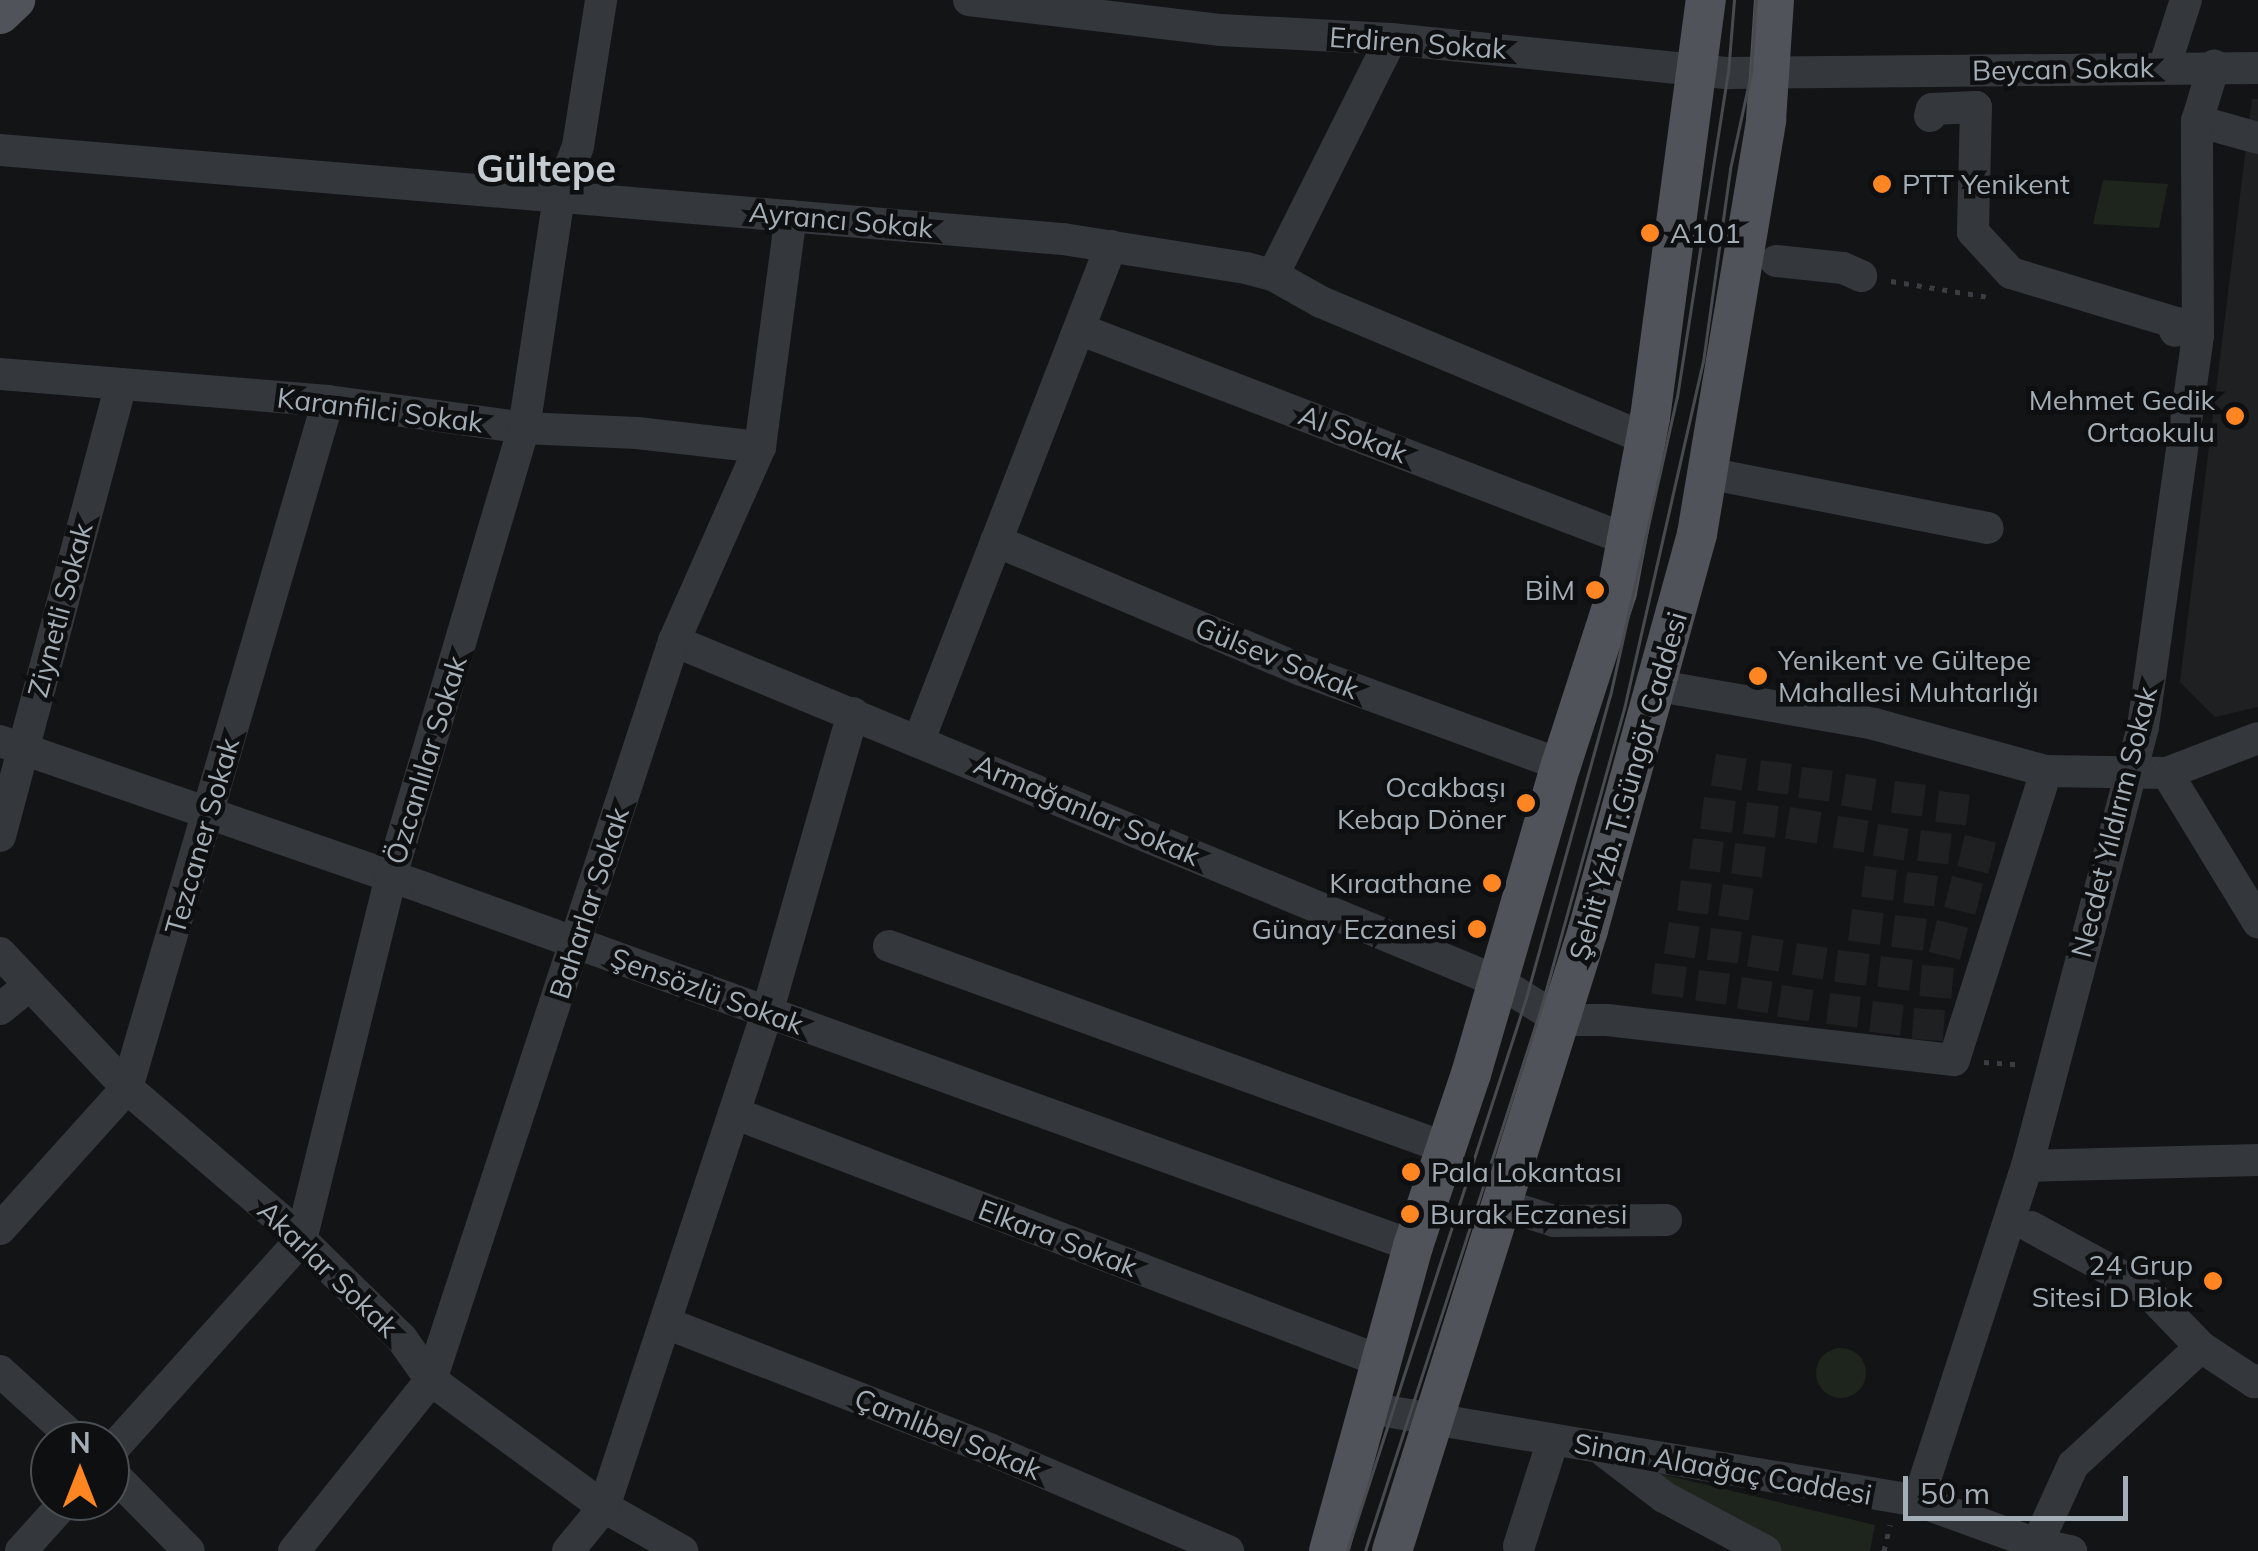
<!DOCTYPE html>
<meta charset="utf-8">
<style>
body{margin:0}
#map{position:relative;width:2258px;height:1551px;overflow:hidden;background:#131415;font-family:Mulish,sans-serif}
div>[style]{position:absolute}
.built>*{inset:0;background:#1f2022;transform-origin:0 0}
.green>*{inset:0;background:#1e251d}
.round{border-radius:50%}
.path>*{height:5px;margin-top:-2.5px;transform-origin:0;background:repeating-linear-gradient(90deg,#3a3e42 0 5px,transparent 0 13px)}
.minor>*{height:32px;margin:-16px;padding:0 16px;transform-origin:16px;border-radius:16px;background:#34373b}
.major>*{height:40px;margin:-20px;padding:0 20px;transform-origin:20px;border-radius:20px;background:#50545a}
.tram>*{height:2.5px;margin:-1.25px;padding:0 1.25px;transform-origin:1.25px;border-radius:1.25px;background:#474b50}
.dots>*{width:28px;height:28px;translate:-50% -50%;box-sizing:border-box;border:5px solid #0e0f10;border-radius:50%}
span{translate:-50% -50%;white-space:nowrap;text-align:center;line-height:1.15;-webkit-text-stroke:9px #0e0f10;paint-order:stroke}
.street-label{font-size:28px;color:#a4aeb7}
.poi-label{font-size:28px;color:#a4aeb7}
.left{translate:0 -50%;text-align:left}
.right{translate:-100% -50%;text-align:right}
.district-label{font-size:38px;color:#c5ccd2;font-weight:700}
.north{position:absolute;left:30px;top:1421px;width:100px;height:100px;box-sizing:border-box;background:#0e0f10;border:2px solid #4a4f53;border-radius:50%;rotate:0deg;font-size:28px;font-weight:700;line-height:40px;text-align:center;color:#a4aeb7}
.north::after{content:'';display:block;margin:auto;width:35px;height:45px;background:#fe8622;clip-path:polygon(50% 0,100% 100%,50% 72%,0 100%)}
.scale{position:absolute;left:1903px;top:1476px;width:225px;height:45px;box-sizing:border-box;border:5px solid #a4aeb7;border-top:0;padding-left:12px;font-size:30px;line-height:35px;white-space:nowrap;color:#a4aeb7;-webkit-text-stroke:8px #0e0f10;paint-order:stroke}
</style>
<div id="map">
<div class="built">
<div style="clip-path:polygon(2252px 99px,2258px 99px,2258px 707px,2215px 717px,2180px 682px)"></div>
<div style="left:1716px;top:754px;width:31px;height:32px;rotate:9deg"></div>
<div style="left:1761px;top:760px;width:31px;height:31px;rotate:7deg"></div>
<div style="left:1802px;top:767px;width:31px;height:31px;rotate:7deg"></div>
<div style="left:1846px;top:774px;width:31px;height:32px;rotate:9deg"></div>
<div style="left:1895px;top:781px;width:31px;height:32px;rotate:7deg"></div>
<div style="left:1939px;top:791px;width:31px;height:31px;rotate:7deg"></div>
<div style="left:1704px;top:797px;width:32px;height:32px;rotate:7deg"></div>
<div style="left:1747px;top:802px;width:32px;height:32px;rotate:7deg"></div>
<div style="left:1790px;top:807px;width:32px;height:32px;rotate:9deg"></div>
<div style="left:1838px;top:816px;width:31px;height:32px;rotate:9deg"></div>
<div style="left:1878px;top:824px;width:31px;height:32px;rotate:9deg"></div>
<div style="left:1921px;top:830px;width:31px;height:31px;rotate:7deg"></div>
<div style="left:1965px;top:835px;width:32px;height:32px;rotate:14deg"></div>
<div style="left:1693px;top:838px;width:31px;height:31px;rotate:7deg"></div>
<div style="left:1735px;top:843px;width:31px;height:31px;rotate:7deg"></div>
<div style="left:1865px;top:866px;width:32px;height:31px;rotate:7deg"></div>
<div style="left:1907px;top:872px;width:31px;height:31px;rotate:7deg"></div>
<div style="left:1952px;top:876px;width:32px;height:32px;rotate:14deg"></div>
<div style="left:1681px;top:880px;width:31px;height:31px;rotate:7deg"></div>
<div style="left:1723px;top:884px;width:31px;height:32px;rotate:9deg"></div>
<div style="left:1852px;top:909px;width:32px;height:32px;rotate:7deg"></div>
<div style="left:1895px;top:915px;width:32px;height:32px;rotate:7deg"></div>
<div style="left:1937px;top:920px;width:32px;height:33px;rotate:14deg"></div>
<div style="left:1669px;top:922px;width:31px;height:32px;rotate:9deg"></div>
<div style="left:1711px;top:928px;width:31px;height:32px;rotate:7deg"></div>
<div style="left:1752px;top:935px;width:32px;height:32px;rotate:9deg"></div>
<div style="left:1797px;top:943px;width:31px;height:32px;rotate:9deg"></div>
<div style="left:1838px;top:950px;width:32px;height:32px;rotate:7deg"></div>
<div style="left:1881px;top:956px;width:32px;height:31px;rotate:7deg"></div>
<div style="left:1655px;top:963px;width:32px;height:31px;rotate:7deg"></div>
<div style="left:1922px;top:965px;width:32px;height:31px;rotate:5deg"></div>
<div style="left:1699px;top:970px;width:31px;height:31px;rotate:7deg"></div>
<div style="left:1742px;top:977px;width:31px;height:32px;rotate:9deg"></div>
<div style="left:1782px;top:985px;width:32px;height:32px;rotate:9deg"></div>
<div style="left:1830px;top:993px;width:31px;height:31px;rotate:7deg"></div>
<div style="left:1873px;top:1001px;width:31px;height:31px;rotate:7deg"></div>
<div style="left:1914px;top:1008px;width:31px;height:31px;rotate:4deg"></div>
</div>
<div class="green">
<div style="clip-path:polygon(2103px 180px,2168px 184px,2159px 228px,2093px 224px)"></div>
<div class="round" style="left:1816px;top:1348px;width:50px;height:50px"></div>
<div style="clip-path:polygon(1640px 1469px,1875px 1525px,1870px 1551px,1770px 1551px)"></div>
</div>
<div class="path">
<div style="left:1891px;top:281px;width:99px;rotate:9.3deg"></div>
<div style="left:1984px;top:1062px;width:39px;rotate:4deg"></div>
<div style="left:1884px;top:1551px;width:27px;rotate:-77deg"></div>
</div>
<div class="minor">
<div style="left:969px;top:0;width:254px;rotate:6.8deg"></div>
<div style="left:1221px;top:30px;width:170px;rotate:3deg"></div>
<div style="left:1391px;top:39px;width:339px;rotate:5.8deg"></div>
<div style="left:1728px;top:73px;width:530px;rotate:-0.54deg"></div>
<div style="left:2164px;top:68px;width:71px;rotate:-72.1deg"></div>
<div style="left:1930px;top:116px;width:7px;rotate:-74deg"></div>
<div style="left:1932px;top:109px;width:44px;rotate:-2.6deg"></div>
<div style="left:1976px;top:107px;width:125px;rotate:91.4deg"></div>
<div style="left:1973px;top:232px;width:56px;rotate:47.2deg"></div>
<div style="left:2011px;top:273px;width:173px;rotate:16.8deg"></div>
<div style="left:2177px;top:323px;width:8px;rotate:104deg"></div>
<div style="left:2197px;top:121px;width:63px;rotate:15.6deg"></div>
<div style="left:0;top:150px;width:1067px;rotate:4.79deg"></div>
<div style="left:1063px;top:239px;width:185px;rotate:9deg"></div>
<div style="left:1246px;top:268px;width:28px;rotate:15deg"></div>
<div style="left:1273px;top:275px;width:55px;rotate:29.4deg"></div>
<div style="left:1321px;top:302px;width:354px;rotate:22.8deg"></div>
<div style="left:1776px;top:261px;width:67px;rotate:6deg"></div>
<div style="left:1843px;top:268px;width:20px;rotate:24deg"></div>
<div style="left:1273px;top:275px;width:264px;rotate:-63.4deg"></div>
<div style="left:1079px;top:329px;width:588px;rotate:21.02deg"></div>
<div style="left:0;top:374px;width:329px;rotate:4.7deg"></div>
<div style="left:328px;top:401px;width:198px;rotate:7.8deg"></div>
<div style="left:524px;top:428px;width:113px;rotate:2.5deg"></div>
<div style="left:637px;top:433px;width:124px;rotate:6.5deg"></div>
<div style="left:1707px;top:473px;width:286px;rotate:11.1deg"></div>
<div style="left:996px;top:541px;width:332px;rotate:22.9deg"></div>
<div style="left:1302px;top:670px;width:276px;rotate:20.1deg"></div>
<div style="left:674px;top:641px;width:893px;rotate:22.46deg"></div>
<div style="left:1499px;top:982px;width:72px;rotate:31.9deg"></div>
<div style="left:1560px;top:1020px;width:47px"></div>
<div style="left:1607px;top:1020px;width:349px;rotate:6.6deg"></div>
<div style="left:1954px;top:1060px;width:303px;rotate:-72.3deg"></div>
<div style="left:1659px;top:686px;width:218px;rotate:10deg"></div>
<div style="left:1874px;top:724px;width:178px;rotate:15.3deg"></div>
<div style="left:2046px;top:771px;width:121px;rotate:0.9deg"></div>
<div style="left:2167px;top:773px;width:97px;rotate:-21deg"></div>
<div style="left:919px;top:740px;width:530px;rotate:-68.76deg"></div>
<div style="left:0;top:741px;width:452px;rotate:19.1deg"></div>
<div style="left:427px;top:889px;width:1049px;rotate:19.9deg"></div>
<div style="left:2167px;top:773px;width:175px;rotate:58.6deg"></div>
<div style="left:0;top:836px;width:468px;rotate:-75deg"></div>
<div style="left:889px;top:946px;width:592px;rotate:19.93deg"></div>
<div style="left:0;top:953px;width:185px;rotate:46.7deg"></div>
<div style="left:127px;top:1088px;width:204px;rotate:40.6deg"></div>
<div style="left:282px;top:1221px;width:168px;rotate:44.5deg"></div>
<div style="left:402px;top:1339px;width:50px;rotate:54.7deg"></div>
<div style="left:431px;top:1380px;width:215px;rotate:36.3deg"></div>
<div style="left:604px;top:1507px;width:90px;rotate:29.4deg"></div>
<div style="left:0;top:1009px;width:38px;rotate:-39deg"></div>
<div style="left:734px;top:1113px;width:695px;rotate:20.99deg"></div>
<div style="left:2027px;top:1166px;width:231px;rotate:-1.5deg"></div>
<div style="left:1503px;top:1205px;width:53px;rotate:17.4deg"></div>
<div style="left:1554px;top:1221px;width:112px;rotate:-0.5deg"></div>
<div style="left:2031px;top:1227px;width:130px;rotate:28.5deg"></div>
<div style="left:2145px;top:1289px;width:81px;rotate:46deg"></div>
<div style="left:0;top:1229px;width:190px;rotate:-48deg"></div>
<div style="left:127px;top:1088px;width:716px;rotate:-73.69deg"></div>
<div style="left:666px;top:1323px;width:349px;rotate:21.3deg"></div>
<div style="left:991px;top:1450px;width:258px;rotate:23.1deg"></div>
<div style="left:0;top:1371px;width:104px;rotate:42.3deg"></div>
<div style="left:1368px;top:1408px;width:558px;rotate:9.6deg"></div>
<div style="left:1918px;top:1501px;width:127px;rotate:19.9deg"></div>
<div style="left:2037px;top:1544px;width:35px;rotate:12deg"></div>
<div style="left:1604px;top:1451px;width:76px;rotate:37.5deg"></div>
<div style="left:1664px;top:1497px;width:115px;rotate:28.1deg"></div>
<div style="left:110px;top:1452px;width:285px;rotate:-48deg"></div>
<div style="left:301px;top:1240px;width:375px;rotate:-76.1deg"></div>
<div style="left:391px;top:876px;width:467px;rotate:-73.5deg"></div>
<div style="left:524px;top:428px;width:235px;rotate:-81.4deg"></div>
<div style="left:559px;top:196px;width:53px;rotate:-69.2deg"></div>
<div style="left:578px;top:146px;width:148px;rotate:-81deg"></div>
<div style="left:110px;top:1471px;width:112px;rotate:45.4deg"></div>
<div style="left:1918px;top:1501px;width:352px;rotate:-72deg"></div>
<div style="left:2027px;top:1166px;width:454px;rotate:-75.2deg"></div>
<div style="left:2143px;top:727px;width:395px;rotate:-82deg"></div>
<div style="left:2198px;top:336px;width:215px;rotate:-90.3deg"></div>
<div style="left:2197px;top:121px;width:58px;rotate:-72.8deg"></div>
<div style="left:2037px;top:1544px;width:87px;rotate:-65.5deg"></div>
<div style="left:2073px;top:1465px;width:174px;rotate:-42.7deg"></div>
<div style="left:2201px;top:1347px;width:64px;rotate:33.4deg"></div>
<div style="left:2254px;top:1382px;width:4px;rotate:-27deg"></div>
<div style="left:1519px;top:1546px;width:111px;rotate:-72.2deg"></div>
<div style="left:21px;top:1551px;width:67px;rotate:-48deg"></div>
<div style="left:294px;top:1551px;width:219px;rotate:-51.3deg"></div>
<div style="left:431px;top:1380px;width:778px;rotate:-71.8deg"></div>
<div style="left:674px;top:641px;width:212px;rotate:-66.1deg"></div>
<div style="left:760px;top:447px;width:233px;rotate:-82.4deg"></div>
<div style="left:568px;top:1551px;width:57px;rotate:-50.7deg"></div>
<div style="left:604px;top:1507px;width:520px;rotate:-71.74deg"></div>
<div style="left:767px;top:1013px;width:312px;rotate:-74deg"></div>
</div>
<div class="major">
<div style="left:0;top:14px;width:21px;rotate:-43deg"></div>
<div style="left:1329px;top:1551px;width:316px;rotate:-74.6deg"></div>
<div style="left:1413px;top:1246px;width:182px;rotate:-71.4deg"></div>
<div style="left:1471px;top:1074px;width:322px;rotate:-73.8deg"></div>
<div style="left:1561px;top:765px;width:182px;rotate:-72.1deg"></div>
<div style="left:1617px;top:592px;width:177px;rotate:-79.3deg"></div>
<div style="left:1650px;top:418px;width:422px;rotate:-82.4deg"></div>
<div style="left:1392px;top:1551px;width:651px;rotate:-72.48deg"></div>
<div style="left:1588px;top:930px;width:411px;rotate:-74.6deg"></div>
<div style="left:1697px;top:534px;width:420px;rotate:-80.5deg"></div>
<div style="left:1766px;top:120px;width:120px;rotate:-86.2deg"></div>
</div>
<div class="tram">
<div style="left:1347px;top:1551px;width:581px;rotate:-72.06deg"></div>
<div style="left:1526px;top:998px;width:313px;rotate:-74.5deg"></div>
<div style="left:1610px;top:696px;width:306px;rotate:-77.4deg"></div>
<div style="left:1677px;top:397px;width:328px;rotate:-81.1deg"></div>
<div style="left:1728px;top:73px;width:73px;rotate:-85.3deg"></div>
<div style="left:1365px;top:1551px;width:571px;rotate:-72.04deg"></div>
<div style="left:1541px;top:1008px;width:310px;rotate:-74.5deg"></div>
<div style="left:1624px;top:709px;width:356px;rotate:-77.2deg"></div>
<div style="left:1703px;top:362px;width:195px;rotate:-82deg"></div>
<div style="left:1730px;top:169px;width:98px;rotate:-77.7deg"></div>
<div style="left:1751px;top:73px;width:73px;rotate:-86.1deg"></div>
</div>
<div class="dots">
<div style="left:1882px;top:184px;background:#fe8622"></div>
<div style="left:1650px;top:233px;background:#fe8622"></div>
<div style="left:2235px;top:416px;background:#fe8622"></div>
<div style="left:1595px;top:590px;background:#fe8622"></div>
<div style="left:1758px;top:676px;background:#fe8622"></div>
<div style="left:1526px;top:803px;background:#fe8622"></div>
<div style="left:1492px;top:883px;background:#fe8622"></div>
<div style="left:1477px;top:929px;background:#fe8622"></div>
<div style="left:1411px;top:1172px;background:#fe8622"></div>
<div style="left:1410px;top:1214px;background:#fe8622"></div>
<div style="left:2213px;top:1281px;background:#fe8622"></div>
</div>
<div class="street-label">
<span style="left:1418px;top:43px;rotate:4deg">Erdiren Sokak</span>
<span style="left:2063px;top:69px;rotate:-1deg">Beycan Sokak</span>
<span style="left:841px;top:220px;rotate:5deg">Ayrancı Sokak</span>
<span style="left:380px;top:410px;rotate:7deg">Karanfilci Sokak</span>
<span style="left:1353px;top:434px;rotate:21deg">Al Sokak</span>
<span style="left:60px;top:610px;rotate:-75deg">Ziynetli Sokak</span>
<span style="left:1277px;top:658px;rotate:22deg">Gülsev Sokak</span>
<span style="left:426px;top:760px;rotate:-73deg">Özcanlılar Sokak</span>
<span style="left:1628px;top:786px;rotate:-74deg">Şehit Yzb. T.Güngör Caddesi</span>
<span style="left:1087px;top:810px;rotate:23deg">Armağanlar Sokak</span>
<span style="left:2114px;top:822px;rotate:-76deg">Necdet Yıldırım Sokak</span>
<span style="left:202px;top:836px;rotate:-74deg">Tezcaner Sokak</span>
<span style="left:589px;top:903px;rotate:-72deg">Baharlar Sokak</span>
<span style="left:707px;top:991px;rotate:20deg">Şensözlü Sokak</span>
<span style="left:1058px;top:1238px;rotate:21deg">Elkara Sokak</span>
<span style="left:328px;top:1269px;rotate:44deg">Akarlar Sokak</span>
<span style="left:948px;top:1434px;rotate:22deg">Çamlıbel Sokak</span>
<span style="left:1723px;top:1469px;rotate:10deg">Sinan Alaağaç Caddesi</span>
</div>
<div class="poi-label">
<span class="left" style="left:1902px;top:184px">PTT Yenikent</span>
<span class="left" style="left:1670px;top:233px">A101</span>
<span class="right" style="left:2215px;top:416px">Mehmet Gedik<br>Ortaokulu</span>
<span class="right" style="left:1575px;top:590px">BİM</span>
<span class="left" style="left:1778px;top:676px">Yenikent ve Gültepe<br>Mahallesi Muhtarlığı</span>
<span class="right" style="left:1506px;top:803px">Ocakbaşı<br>Kebap Döner</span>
<span class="right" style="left:1472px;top:883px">Kıraathane</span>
<span class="right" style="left:1457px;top:929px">Günay Eczanesi</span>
<span class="left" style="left:1431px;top:1172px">Pala Lokantası</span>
<span class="left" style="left:1430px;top:1214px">Burak Eczanesi</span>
<span class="right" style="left:2193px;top:1281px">24 Grup<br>Sitesi D Blok</span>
</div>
<div class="district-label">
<span style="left:546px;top:169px">Gültepe</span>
</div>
<div class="north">N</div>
<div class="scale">50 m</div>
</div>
